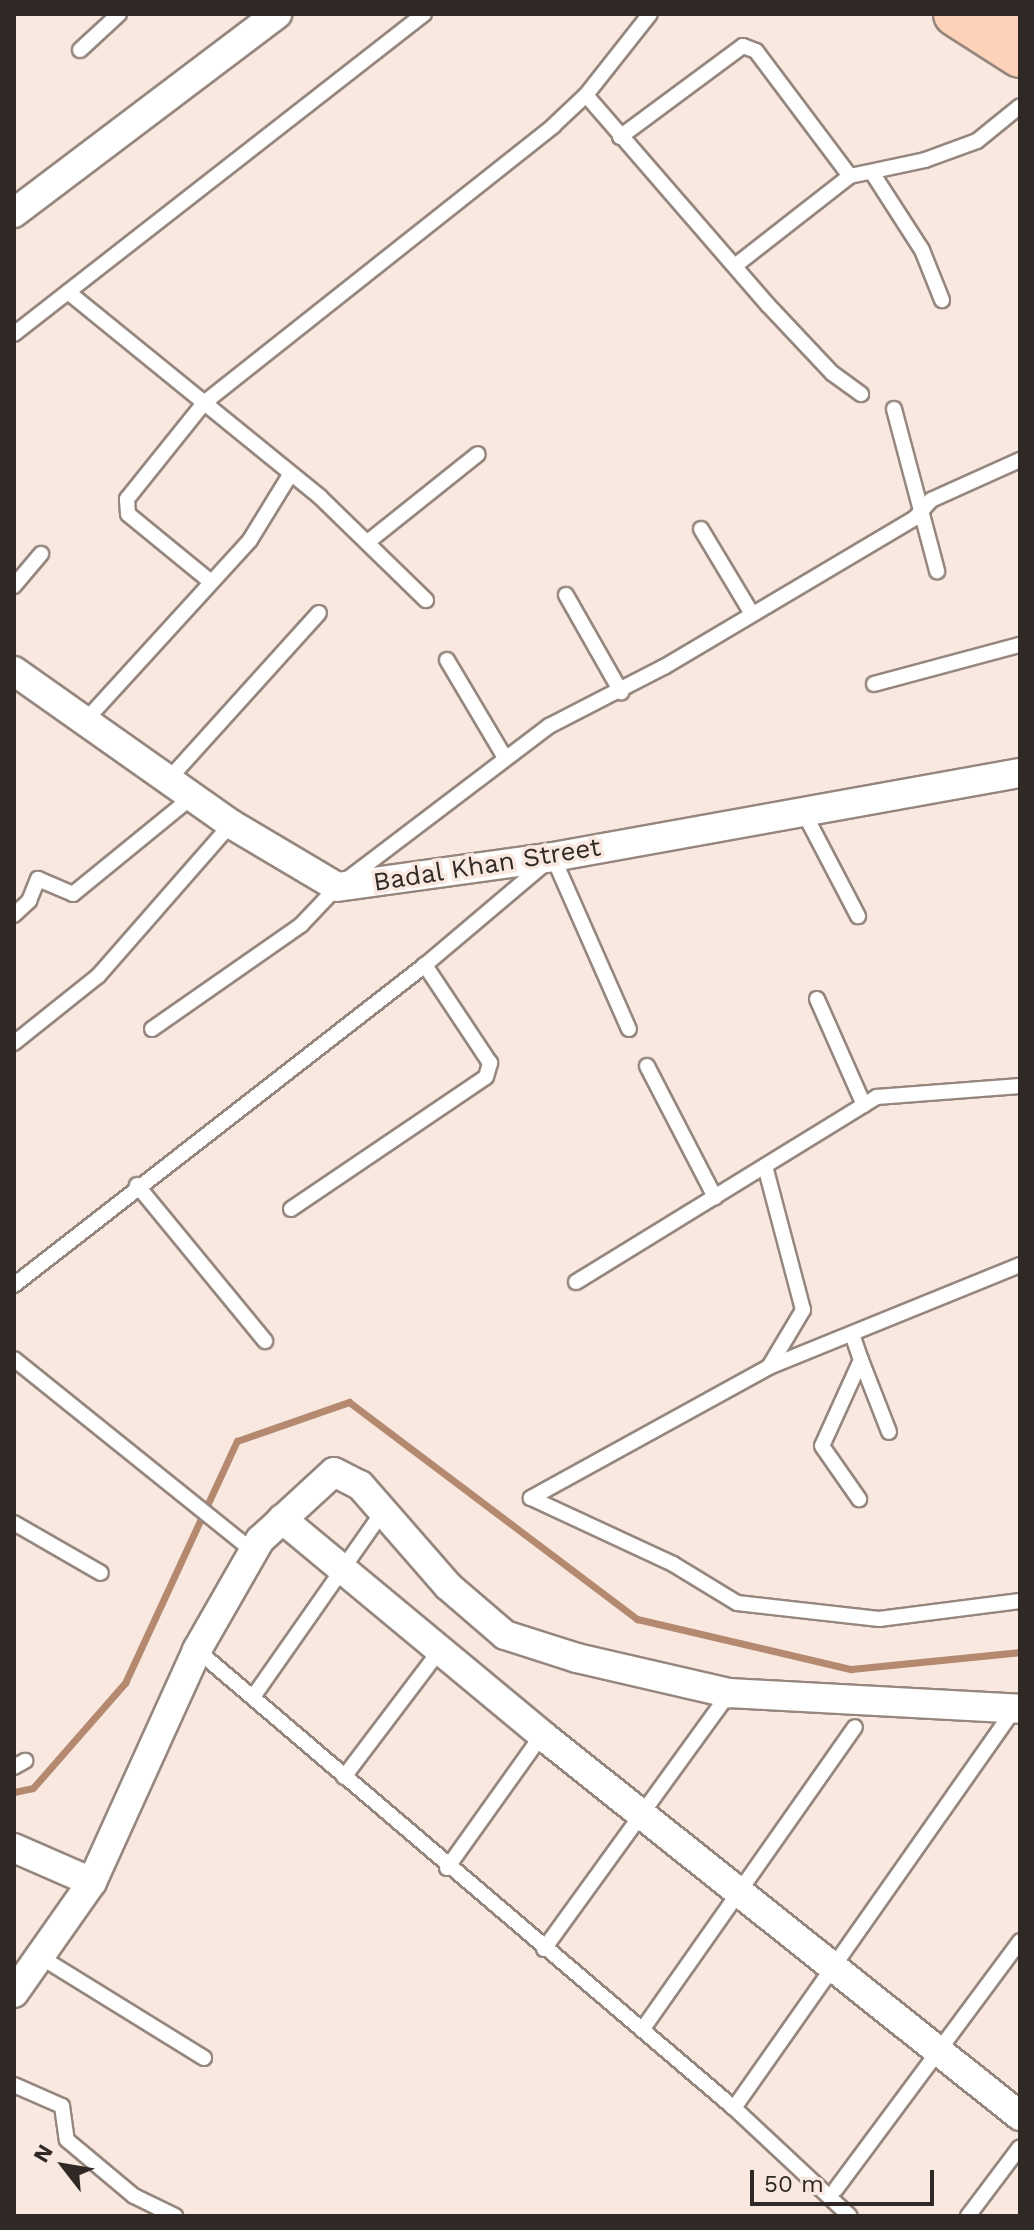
<!DOCTYPE html>
<style>
body{margin:0}
#map{position:relative;width:1034px;height:2230px;overflow:hidden;background:#f9e8df;font-family:"Work Sans",sans-serif}
div>[style]{position:absolute}
.stream>*{height:7px;margin:-3.5px;padding:0 3.5px;transform-origin:3.5px;border-radius:3.5px;background:#b4896f}
.roads{filter:drop-shadow(2px 0 #96877e) drop-shadow(-2px 0 #96877e) drop-shadow(0 2px #96877e) drop-shadow(0 -2px #96877e)}
.lane>*{height:14px;margin:-7px;padding:0 7px;transform-origin:7px;border-radius:7px;background:#fff}
.street>*{height:28px;margin:-14px;padding:0 14px;transform-origin:14px;border-radius:14px;background:#fff}
.primary>*{height:44px;margin:-22px;padding:0 22px;transform-origin:22px;border-radius:22px;background:#fdd2b8}
span{translate:-50% -50%;white-space:nowrap;text-align:center;line-height:1.15;-webkit-text-stroke:7px #f9e8df;paint-order:stroke}
.street-label{font-size:26px;color:#2f2825}
.frame{position:absolute;inset:0;border:16px solid #2f2825;pointer-events:none}
.north{position:absolute;left:24px;top:2126px;width:80px;height:80px;-webkit-text-stroke:6px #f9e8df;paint-order:stroke;rotate:301deg;font-size:22px;font-weight:700;line-height:32px;text-align:center;color:#2f2825}
.north::after{content:'';display:block;margin:auto;width:28px;height:36px;background:#2f2825;clip-path:polygon(50% 0,100% 100%,50% 72%,0 100%)}
.scale{position:absolute;left:750px;top:2170px;width:184px;height:36px;box-sizing:border-box;border:4px solid #2f2825;border-top:0;padding-left:10px;font-size:24px;line-height:28px;white-space:nowrap;color:#2f2825;-webkit-text-stroke:6px #f9e8df;paint-order:stroke}
</style>
<div id="map">
<div class="stream">
<div style="left:14px;top:1792px;width:19px;rotate:-12deg"></div>
<div style="left:33px;top:1788px;width:140px;rotate:-48.8deg"></div>
<div style="left:125px;top:1683px;width:267px;rotate:-65.2deg"></div>
<div style="left:237px;top:1441px;width:119px;rotate:-19.2deg"></div>
<div style="left:349px;top:1402px;width:361px;rotate:37deg"></div>
<div style="left:637px;top:1619px;width:220px;rotate:13.2deg"></div>
<div style="left:851px;top:1669px;width:170px;rotate:-5.7deg"></div>
</div>
<div class="roads">
<div class="lane">
<div style="left:80px;top:50px;width:53px;rotate:-42.7deg"></div>
<div style="left:586px;top:95px;width:278px;rotate:49.1deg"></div>
<div style="left:768px;top:305px;width:93px;rotate:46.7deg"></div>
<div style="left:832px;top:373px;width:36px;rotate:36deg"></div>
<div style="left:620px;top:137px;width:153px;rotate:-36.5deg"></div>
<div style="left:743px;top:46px;width:14px;rotate:21deg"></div>
<div style="left:756px;top:51px;width:156px;rotate:53.1deg"></div>
<div style="left:873px;top:174px;width:90px;rotate:57.2deg"></div>
<div style="left:922px;top:250px;width:54px;rotate:68.2deg"></div>
<div style="left:736px;top:265px;width:145px;rotate:-38deg"></div>
<div style="left:850px;top:176px;width:77px;rotate:-12deg"></div>
<div style="left:925px;top:160px;width:55px;rotate:-20.1deg"></div>
<div style="left:977px;top:141px;width:55px;rotate:-39.1deg"></div>
<div style="left:68px;top:292px;width:325px;rotate:39.1deg"></div>
<div style="left:320px;top:497px;width:148px;rotate:44.2deg"></div>
<div style="left:14px;top:334px;width:520px;rotate:-37.97deg"></div>
<div style="left:894px;top:409px;width:168px;rotate:75.1deg"></div>
<div style="left:701px;top:529px;width:99px;rotate:59deg"></div>
<div style="left:369px;top:541px;width:139px;rotate:-38.6deg"></div>
<div style="left:211px;top:582px;width:107px;rotate:-140.7deg"></div>
<div style="left:128px;top:514px;width:15px;rotate:-94deg"></div>
<div style="left:127px;top:499px;width:123px;rotate:-51.3deg"></div>
<div style="left:204px;top:403px;width:446px;rotate:-38.4deg"></div>
<div style="left:553px;top:126px;width:45px;rotate:-43.2deg"></div>
<div style="left:586px;top:95px;width:103px;rotate:-51.7deg"></div>
<div style="left:14px;top:586px;width:42px;rotate:-49.8deg"></div>
<div style="left:566px;top:595px;width:112px;rotate:60.4deg"></div>
<div style="left:447px;top:660px;width:112px;rotate:59.3deg"></div>
<div style="left:874px;top:684px;width:151px;rotate:-15deg"></div>
<div style="left:85px;top:721px;width:245px;rotate:-47.6deg"></div>
<div style="left:250px;top:540px;width:76px;rotate:-58.4deg"></div>
<div style="left:168px;top:780px;width:225px;rotate:-47.9deg"></div>
<div style="left:802px;top:809px;width:121px;rotate:62.4deg"></div>
<div style="left:14px;top:915px;width:21px;rotate:-43deg"></div>
<div style="left:29px;top:901px;width:24px;rotate:-68deg"></div>
<div style="left:38px;top:879px;width:38px;rotate:23deg"></div>
<div style="left:73px;top:894px;width:154px;rotate:-39.2deg"></div>
<div style="left:817px;top:999px;width:116px;rotate:66.1deg"></div>
<div style="left:152px;top:1029px;width:182px;rotate:-34.9deg"></div>
<div style="left:301px;top:925px;width:52px;rotate:-46.5deg"></div>
<div style="left:337px;top:887px;width:266px;rotate:-37.2deg"></div>
<div style="left:549px;top:726px;width:129px;rotate:-27.2deg"></div>
<div style="left:664px;top:667px;width:292px;rotate:-30.7deg"></div>
<div style="left:915px;top:518px;width:24px;rotate:-48deg"></div>
<div style="left:931px;top:500px;width:98px;rotate:-24.2deg"></div>
<div style="left:14px;top:1043px;width:107px;rotate:-38.6deg"></div>
<div style="left:98px;top:976px;width:202px;rotate:-48.8deg"></div>
<div style="left:647px;top:1066px;width:148px;rotate:62.6deg"></div>
<div style="left:765px;top:1166px;width:149px;rotate:75.2deg"></div>
<div style="left:803px;top:1310px;width:66px;rotate:120.8deg"></div>
<div style="left:137px;top:1185px;width:202px;rotate:50.6deg"></div>
<div style="left:291px;top:1209px;width:235px;rotate:-34.1deg"></div>
<div style="left:486px;top:1077px;width:15px;rotate:-74deg"></div>
<div style="left:490px;top:1063px;width:118px;rotate:-123.6deg"></div>
<div style="left:1020px;top:1265px;width:271px;rotate:157.9deg"></div>
<div style="left:769px;top:1367px;width:272px;rotate:151.2deg"></div>
<div style="left:531px;top:1498px;width:157px;rotate:24.9deg"></div>
<div style="left:673px;top:1564px;width:75px;rotate:31.4deg"></div>
<div style="left:737px;top:1603px;width:143px;rotate:6.4deg"></div>
<div style="left:879px;top:1619px;width:142px;rotate:-7.3deg"></div>
<div style="left:576px;top:1282px;width:353px;rotate:-31.6deg"></div>
<div style="left:877px;top:1097px;width:143px;rotate:-4.4deg"></div>
<div style="left:14px;top:1285px;width:521px;rotate:-37.9deg"></div>
<div style="left:425px;top:965px;width:167px;rotate:-40.2deg"></div>
<div style="left:553px;top:857px;width:188px;rotate:66.2deg"></div>
<div style="left:852px;top:1334px;width:28px;rotate:71deg"></div>
<div style="left:861px;top:1360px;width:94px;rotate:114.4deg"></div>
<div style="left:822px;top:1446px;width:65px;rotate:55.1deg"></div>
<div style="left:14px;top:1359px;width:307px;rotate:38.8deg"></div>
<div style="left:861px;top:1360px;width:77px;rotate:68.7deg"></div>
<div style="left:14px;top:1523px;width:100px;rotate:29.9deg"></div>
<div style="left:197px;top:1650px;width:706px;rotate:40.46deg"></div>
<div style="left:734px;top:2108px;width:158px;rotate:43deg"></div>
<div style="left:253px;top:1697px;width:227px;rotate:-55deg"></div>
<div style="left:14px;top:1767px;width:13px;rotate:-29deg"></div>
<div style="left:344px;top:1777px;width:159px;rotate:-52.9deg"></div>
<div style="left:447px;top:1868px;width:163px;rotate:-54.5deg"></div>
<div style="left:544px;top:1949px;width:316px;rotate:-54.1deg"></div>
<div style="left:39px;top:1956px;width:194px;rotate:31.7deg"></div>
<div style="left:642px;top:2030px;width:370px;rotate:-54.9deg"></div>
<div style="left:14px;top:2085px;width:52px;rotate:23.6deg"></div>
<div style="left:62px;top:2106px;width:34px;rotate:82deg"></div>
<div style="left:67px;top:2140px;width:87px;rotate:39.9deg"></div>
<div style="left:134px;top:2196px;width:46px;rotate:26deg"></div>
<div style="left:734px;top:2108px;width:487px;rotate:-54.9deg"></div>
<div style="left:836px;top:2189px;width:309px;rotate:-53.4deg"></div>
<div style="left:968px;top:2216px;width:86px;rotate:-53deg"></div>
</div>
<div class="street">
<div style="left:14px;top:213px;width:330px;rotate:-37.1deg"></div>
<div style="left:14px;top:671px;width:266px;rotate:35.2deg"></div>
<div style="left:231px;top:824px;width:123px;rotate:30.7deg"></div>
<div style="left:337px;top:887px;width:218px;rotate:-7.9deg"></div>
<div style="left:553px;top:857px;width:474px;rotate:-10.2deg"></div>
<div style="left:282px;top:1519px;width:338px;rotate:39.7deg"></div>
<div style="left:542px;top:1735px;width:611px;rotate:38.56deg"></div>
<div style="left:14px;top:1848px;width:85px;rotate:23.6deg"></div>
<div style="left:14px;top:1993px;width:136px;rotate:-54.9deg"></div>
<div style="left:92px;top:1882px;width:255px;rotate:-65.6deg"></div>
<div style="left:197px;top:1650px;width:127px;rotate:-60.2deg"></div>
<div style="left:260px;top:1540px;width:100px;rotate:-42.6deg"></div>
<div style="left:334px;top:1472px;width:29px;rotate:27deg"></div>
<div style="left:360px;top:1485px;width:134px;rotate:48.9deg"></div>
<div style="left:448px;top:1586px;width:75px;rotate:40.7deg"></div>
<div style="left:505px;top:1635px;width:76px;rotate:17.7deg"></div>
<div style="left:577px;top:1658px;width:156px;rotate:13deg"></div>
<div style="left:729px;top:1693px;width:291px;rotate:3.1deg"></div>
</div>
<div class="primary">
<div style="left:956px;top:14px;width:76px;rotate:32.6deg"></div>
<div style="left:1017px;top:14px;width:4px;rotate:34deg"></div>
</div>
</div>
<div class="street-label">
<span style="left:487px;top:865px;rotate:-9deg">Badal Khan Street</span>
</div>
<div class="frame"></div>
<div class="north">N</div>
<div class="scale">50 m</div>
</div>
